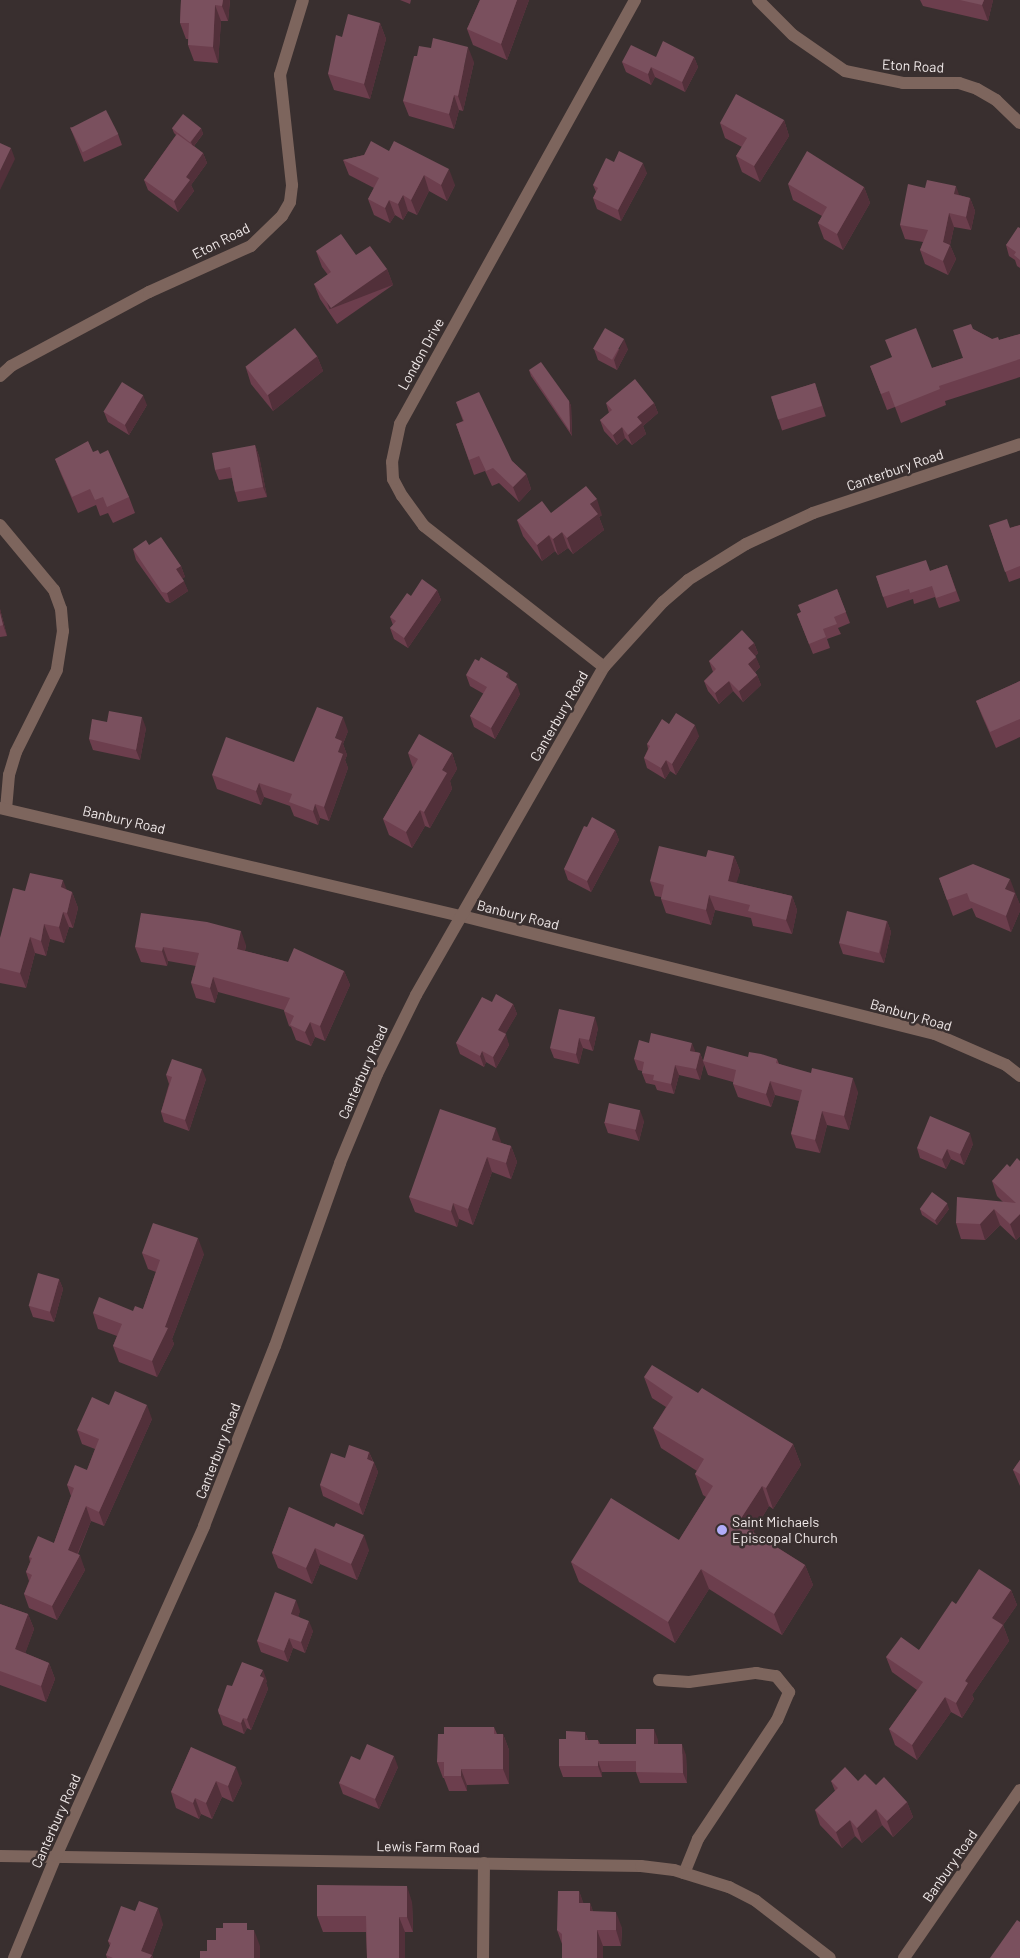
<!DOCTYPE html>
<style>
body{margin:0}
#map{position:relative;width:1020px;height:1958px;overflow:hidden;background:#392f2f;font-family:Barlow,sans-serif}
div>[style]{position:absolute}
.minor>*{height:12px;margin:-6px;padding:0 6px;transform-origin:6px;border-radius:6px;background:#7d655d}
.wall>*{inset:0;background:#6c3e4d;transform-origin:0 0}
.shaded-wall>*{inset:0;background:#52303a;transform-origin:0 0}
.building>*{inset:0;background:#7a505e;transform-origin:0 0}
.dots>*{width:14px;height:14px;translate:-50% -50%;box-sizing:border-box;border:2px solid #392f2f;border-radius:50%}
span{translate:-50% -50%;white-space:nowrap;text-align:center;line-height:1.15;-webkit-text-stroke:5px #392f2f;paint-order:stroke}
.street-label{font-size:14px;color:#f1eaea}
.poi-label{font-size:14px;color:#f1eaea}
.left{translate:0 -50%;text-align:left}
</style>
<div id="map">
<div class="minor">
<div style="left:758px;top:0;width:49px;rotate:45deg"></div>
<div style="left:793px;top:35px;width:63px;rotate:34.7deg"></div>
<div style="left:845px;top:71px;width:59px;rotate:11.7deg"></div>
<div style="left:903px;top:83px;width:56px"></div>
<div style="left:959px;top:83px;width:19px;rotate:18deg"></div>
<div style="left:977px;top:89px;width:22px;rotate:30deg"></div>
<div style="left:996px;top:100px;width:33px;rotate:44deg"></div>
<div style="left:0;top:376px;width:15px;rotate:-42deg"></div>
<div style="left:11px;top:366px;width:157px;rotate:-28.2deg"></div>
<div style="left:149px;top:292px;width:112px;rotate:-24.3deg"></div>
<div style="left:251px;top:246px;width:43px;rotate:-44.1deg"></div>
<div style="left:282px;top:216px;width:16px;rotate:-60deg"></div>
<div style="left:290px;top:202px;width:17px;rotate:-83deg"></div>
<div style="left:292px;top:185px;width:111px;rotate:-96.2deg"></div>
<div style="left:280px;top:75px;width:78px;rotate:-73deg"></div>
<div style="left:0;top:525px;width:85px;rotate:50.3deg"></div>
<div style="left:54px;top:590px;width:20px;rotate:70deg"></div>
<div style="left:61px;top:609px;width:22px;rotate:85deg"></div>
<div style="left:63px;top:631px;width:39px;rotate:99deg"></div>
<div style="left:57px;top:670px;width:92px;rotate:116.6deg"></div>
<div style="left:16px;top:752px;width:24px;rotate:107deg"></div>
<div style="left:9px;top:775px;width:32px;rotate:95deg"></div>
<div style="left:604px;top:667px;width:229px;rotate:-141.9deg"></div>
<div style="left:424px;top:526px;width:37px;rotate:-126deg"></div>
<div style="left:402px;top:496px;width:19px;rotate:-118deg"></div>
<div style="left:393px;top:479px;width:17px;rotate:-93deg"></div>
<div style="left:392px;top:462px;width:39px;rotate:-78deg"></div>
<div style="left:400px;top:424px;width:485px;rotate:-61deg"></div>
<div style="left:0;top:808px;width:474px;rotate:13.2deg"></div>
<div style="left:462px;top:916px;width:487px;rotate:14deg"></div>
<div style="left:935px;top:1034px;width:77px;rotate:23.6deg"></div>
<div style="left:1006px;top:1065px;width:18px;rotate:38deg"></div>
<div style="left:659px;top:1680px;width:30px;rotate:4deg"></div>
<div style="left:689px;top:1682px;width:68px;rotate:-7.7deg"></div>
<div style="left:756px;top:1673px;width:20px;rotate:9deg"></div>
<div style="left:776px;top:1676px;width:21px;rotate:51deg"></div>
<div style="left:789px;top:1692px;width:30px;rotate:113deg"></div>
<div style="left:777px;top:1720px;width:143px;rotate:123.6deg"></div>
<div style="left:698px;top:1839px;width:37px;rotate:112deg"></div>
<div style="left:0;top:1856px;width:641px;rotate:0.89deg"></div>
<div style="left:641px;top:1866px;width:33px;rotate:7deg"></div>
<div style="left:674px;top:1870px;width:58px;rotate:17.2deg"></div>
<div style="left:729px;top:1887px;width:30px;rotate:27deg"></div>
<div style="left:756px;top:1901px;width:93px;rotate:37.6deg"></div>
<div style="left:14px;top:1958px;width:110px;rotate:-67.6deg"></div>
<div style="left:56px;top:1856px;width:362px;rotate:-65.8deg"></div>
<div style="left:204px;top:1526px;width:193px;rotate:-68.5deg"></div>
<div style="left:275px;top:1346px;width:194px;rotate:-70.4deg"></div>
<div style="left:340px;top:1163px;width:96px;rotate:-67.4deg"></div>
<div style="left:377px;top:1074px;width:88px;rotate:-63.7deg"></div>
<div style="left:416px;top:995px;width:378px;rotate:-60.2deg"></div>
<div style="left:604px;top:667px;width:88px;rotate:-47.8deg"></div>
<div style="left:663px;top:602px;width:33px;rotate:-41deg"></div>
<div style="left:688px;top:580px;width:68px;rotate:-31.8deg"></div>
<div style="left:746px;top:544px;width:74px;rotate:-24.8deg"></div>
<div style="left:813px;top:513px;width:218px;rotate:-18.4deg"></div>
<div style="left:483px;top:1958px;width:95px;rotate:-89.4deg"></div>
<div style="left:904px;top:1958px;width:204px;rotate:-55.4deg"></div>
</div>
<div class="wall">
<div style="clip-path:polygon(181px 0,230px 0,228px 21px,221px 21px,218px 63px,194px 61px,188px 45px,188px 39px,186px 39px,180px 23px)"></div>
<div style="clip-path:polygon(400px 0,411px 0,410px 4px)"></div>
<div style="clip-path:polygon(480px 0,529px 0,507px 60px,473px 45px,467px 29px)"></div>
<div style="clip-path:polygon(920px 0,993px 0,988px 21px,923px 6px)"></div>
<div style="clip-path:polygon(380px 23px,386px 39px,370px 99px,334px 90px,328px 74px,342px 37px)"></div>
<div style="clip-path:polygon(656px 57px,694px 57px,698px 67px,685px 92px,655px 77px,651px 85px,626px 72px,622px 62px)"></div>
<div style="clip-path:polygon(474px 62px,463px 111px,459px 110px,454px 129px,409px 116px,403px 101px)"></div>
<div style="clip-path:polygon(784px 120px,789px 136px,760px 182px,742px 172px,736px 156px,742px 147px,725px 138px,720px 123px)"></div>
<div style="clip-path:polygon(70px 127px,118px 134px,122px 145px,84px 162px)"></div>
<div style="clip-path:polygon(172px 128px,201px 128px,203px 134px,194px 146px,203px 153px,207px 163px,191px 185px,194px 191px,178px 212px,148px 190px,144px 180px,176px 135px,174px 133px)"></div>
<div style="clip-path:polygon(364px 155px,455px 185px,447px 201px,429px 191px,417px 215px,408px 211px,403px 220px,395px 215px,390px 223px,374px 215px,368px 199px,374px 188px,349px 175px,343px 160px)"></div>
<div style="clip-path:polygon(614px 162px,647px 173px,621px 221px,597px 209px,593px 198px,596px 192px,593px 185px)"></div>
<div style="clip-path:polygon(788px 184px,864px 187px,870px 203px,843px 250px,824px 239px,818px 223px,822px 216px,793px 200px)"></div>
<div style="clip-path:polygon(959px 195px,970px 198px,975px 211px,971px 230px,954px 227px,950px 245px,956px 259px,948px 275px,925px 264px,920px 250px,923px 242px,905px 239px,900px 225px)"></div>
<div style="clip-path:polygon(1020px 228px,1020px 268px,1017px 266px,1015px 260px,1009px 256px,1006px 245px)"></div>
<div style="clip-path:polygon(316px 251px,356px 255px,387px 269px,393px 285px,337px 324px,320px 299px,314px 284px,328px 275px,322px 267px)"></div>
<div style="clip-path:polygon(973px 329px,992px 339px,999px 340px,1020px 334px,1020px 377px,945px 401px,946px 405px,901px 423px,895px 407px,887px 410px,870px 366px,932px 368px,963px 358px)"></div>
<div style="clip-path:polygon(594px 349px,628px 349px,617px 370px,598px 360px)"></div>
<div style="clip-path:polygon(317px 356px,323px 371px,273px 411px,251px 384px,246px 368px)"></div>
<div style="clip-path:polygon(529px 370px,569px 401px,571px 406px,572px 436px,531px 376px)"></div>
<div style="left:815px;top:383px;width:35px;height:46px;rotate:72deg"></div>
<div style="clip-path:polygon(456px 402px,512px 461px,526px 474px,531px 489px,519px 502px,499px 483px,492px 486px,485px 471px,474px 475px,456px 424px,463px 421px)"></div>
<div style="clip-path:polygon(606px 403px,654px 403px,658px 413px,643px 426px,646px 434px,632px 445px,625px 438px,617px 445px,604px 431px,600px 420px,609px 413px)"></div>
<div style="clip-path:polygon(147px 405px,129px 435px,108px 422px,104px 412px)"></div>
<div style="clip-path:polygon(255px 445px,259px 456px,267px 497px,238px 502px,235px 492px,232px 478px,219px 480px,215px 470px)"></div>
<div style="clip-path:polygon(93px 452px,100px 454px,129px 497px,135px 513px,113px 523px,108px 513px,100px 516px,96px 505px,78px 513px,61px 474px,55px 459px)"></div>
<div style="clip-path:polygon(551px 513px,602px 515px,599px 517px,604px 530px,573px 554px,568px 548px,558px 555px,555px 551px,542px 561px,523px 536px,517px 520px)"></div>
<div style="clip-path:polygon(989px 525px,1010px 528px,1020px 525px,1020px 578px,1009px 582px)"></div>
<div style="clip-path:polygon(149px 545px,181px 566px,185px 577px,182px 578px,188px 591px,170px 603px,166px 602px,136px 560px,133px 549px)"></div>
<div style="clip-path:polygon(947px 565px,960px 601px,939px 608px,935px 597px,914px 604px,913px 599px,887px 608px,876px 576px,930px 571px)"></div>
<div style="clip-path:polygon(837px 589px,850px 623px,838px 628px,841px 634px,827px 639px,830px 648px,813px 654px,797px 614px,801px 612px)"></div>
<div style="clip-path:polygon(437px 590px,441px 600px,408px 648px,394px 639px,390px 628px,393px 625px,390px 617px,411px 596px)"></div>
<div style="clip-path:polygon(0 609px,7px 636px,0 637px)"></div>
<div style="clip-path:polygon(754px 643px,758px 653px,755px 656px,760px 667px,755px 672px,757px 675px,761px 685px,743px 702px,733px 691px,719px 704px,708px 691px,704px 681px,713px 672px,709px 661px)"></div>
<div style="clip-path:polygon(466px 675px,510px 680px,520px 694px,495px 739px,474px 727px,470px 716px,484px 694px,470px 686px)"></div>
<div style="clip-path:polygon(1020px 681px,1020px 737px,996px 748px,982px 716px,976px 701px)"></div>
<div style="clip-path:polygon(669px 724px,699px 736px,676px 775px,670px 771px,665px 779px,647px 768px,644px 758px,648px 749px,647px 744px)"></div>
<div style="clip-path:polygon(146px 728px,140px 760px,93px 750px,89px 739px)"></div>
<div style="clip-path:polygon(348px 731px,343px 744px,347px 755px,345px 760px,348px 768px,329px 821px,320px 818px,318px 825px,294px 816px,290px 806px,264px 797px,261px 805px,217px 789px,212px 775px,294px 762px)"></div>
<div style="clip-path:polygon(408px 753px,452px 753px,457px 769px,450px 781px,452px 789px,430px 828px,425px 826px,412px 848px,389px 835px,383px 819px,413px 768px)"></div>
<div style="clip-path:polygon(587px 827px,615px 830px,619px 840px,591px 892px,568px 880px,564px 869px)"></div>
<div style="clip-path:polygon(734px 856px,740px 871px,736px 883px,792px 896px,797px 910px,792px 934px,753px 926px,751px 918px,715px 910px,711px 925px,666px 913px,661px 899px,661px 897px,655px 896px,650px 881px,706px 857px)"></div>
<div style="clip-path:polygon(939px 878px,1015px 893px,1020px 905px,1020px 911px,1011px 932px,976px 917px,972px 908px,953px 916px)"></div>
<div style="clip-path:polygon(67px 890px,72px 892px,78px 908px,73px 928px,69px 927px,64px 943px,50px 939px,46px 956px,35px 953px,26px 988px,0 983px,0 938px,25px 891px)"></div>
<div style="clip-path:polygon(887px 921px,891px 932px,884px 963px,843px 954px,839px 943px)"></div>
<div style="clip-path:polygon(246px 945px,245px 951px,288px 962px,344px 971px,350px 985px,325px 1041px,315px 1037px,311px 1046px,296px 1040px,291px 1027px,289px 1026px,284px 1011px,284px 1010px,218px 992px,215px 1003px,196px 998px,191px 983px,196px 966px,168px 961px,167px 966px,141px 962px,135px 947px)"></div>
<div style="clip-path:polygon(492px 1002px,513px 1004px,517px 1014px,505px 1034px,509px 1045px,496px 1068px,486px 1062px,484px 1067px,460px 1054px,456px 1043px)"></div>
<div style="clip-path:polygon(598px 1028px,593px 1051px,583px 1048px,579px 1064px,554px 1058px,550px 1048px)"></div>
<div style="clip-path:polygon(696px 1052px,700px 1053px,703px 1061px,748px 1057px,777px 1059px,779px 1064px,858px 1092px,849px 1130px,827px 1125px,820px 1153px,796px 1148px,791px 1134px,799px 1101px,775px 1095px,771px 1107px,738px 1097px,733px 1084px,733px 1082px,708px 1075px,704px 1064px,700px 1080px,679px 1075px,674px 1094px,657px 1090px,655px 1085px,646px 1083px,642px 1073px,642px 1071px,638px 1070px,634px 1059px)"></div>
<div style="clip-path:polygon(166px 1075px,206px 1079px,189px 1131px,164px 1122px,161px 1112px,169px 1084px)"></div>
<div style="clip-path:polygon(644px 1121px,639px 1141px,608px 1133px,604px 1122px)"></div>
<div style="clip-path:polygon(501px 1143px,511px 1146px,517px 1162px,511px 1179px,492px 1172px,473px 1225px,459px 1219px,457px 1227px,415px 1212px,409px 1197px)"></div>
<div style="clip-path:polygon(973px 1144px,964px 1165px,951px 1159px,946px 1169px,920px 1158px,917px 1148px)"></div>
<div style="clip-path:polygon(1020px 1161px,1020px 1236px,1016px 1240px,1000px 1225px,985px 1240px,961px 1239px,956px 1223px,1003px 1202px,997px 1196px,992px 1181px,1010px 1167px)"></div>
<div style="clip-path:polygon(920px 1209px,949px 1209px,937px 1225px,922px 1215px)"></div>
<div style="clip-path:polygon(142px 1253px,204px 1254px,172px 1339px,174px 1344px,157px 1377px,119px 1362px,113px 1346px,117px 1336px,98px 1329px,93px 1313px,133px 1311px,143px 1309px,156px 1272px,148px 1269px)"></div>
<div style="clip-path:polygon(59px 1279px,63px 1289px,54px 1322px,33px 1317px,29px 1306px)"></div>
<div style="clip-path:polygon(644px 1377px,698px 1393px,793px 1444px,801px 1465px,773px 1509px,769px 1506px,753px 1532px,805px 1565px,813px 1585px,782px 1635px,709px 1589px,675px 1643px,579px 1582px,571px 1562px,679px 1540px,706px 1497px,703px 1495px,695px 1474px,697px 1471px,661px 1448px,653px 1428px,666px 1407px,652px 1398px)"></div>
<div style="clip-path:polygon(109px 1405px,152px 1419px,104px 1526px,91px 1521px,78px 1554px,85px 1570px,57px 1620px,29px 1608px,24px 1594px,29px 1581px,26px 1572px,30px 1562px,29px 1557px,54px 1543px,71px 1496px,67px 1485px,87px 1470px,95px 1449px,82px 1444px,77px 1430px)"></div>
<div style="clip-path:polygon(369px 1452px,378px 1472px,363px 1515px,323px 1496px,320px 1485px,345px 1458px)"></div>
<div style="clip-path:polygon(1020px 1460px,1020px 1486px,1013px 1470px)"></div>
<div style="clip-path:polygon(289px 1507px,369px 1550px,357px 1580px,320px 1564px,312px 1584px,278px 1568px,272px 1553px)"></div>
<div style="clip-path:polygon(1011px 1590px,1017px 1605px,1003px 1625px,1009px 1641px,972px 1695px,974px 1699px,962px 1718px,951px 1712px,917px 1760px,895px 1745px,889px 1729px,917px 1690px,892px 1672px,886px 1657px,919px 1650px,956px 1604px)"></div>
<div style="clip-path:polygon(0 1604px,28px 1614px,34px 1629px,25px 1653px,49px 1663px,55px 1679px,46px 1702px,0 1685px)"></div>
<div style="clip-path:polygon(300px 1611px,298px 1616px,313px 1631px,305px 1653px,293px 1648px,288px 1662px,261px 1652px,257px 1641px)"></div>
<div style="clip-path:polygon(267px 1681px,266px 1683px,268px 1689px,251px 1730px,247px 1728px,244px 1734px,223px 1725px,218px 1710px,232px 1686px)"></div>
<div style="clip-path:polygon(494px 1727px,497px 1734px,503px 1734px,509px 1750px,509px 1784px,467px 1785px,467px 1791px,449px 1791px,444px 1778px,443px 1778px,437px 1762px,444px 1734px)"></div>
<div style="clip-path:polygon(585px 1732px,588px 1740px,598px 1740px,600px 1744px,636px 1744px,658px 1740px,658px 1744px,686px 1755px,687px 1783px,640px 1783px,636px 1772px,602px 1772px,602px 1777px,563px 1777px,559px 1766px)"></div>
<div style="clip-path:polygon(191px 1747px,242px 1783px,233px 1802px,222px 1797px,212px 1819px,201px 1814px,199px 1819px,176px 1808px,171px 1792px)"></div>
<div style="clip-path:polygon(360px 1760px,398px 1767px,379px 1809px,343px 1794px,339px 1783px)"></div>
<div style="clip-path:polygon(831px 1781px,858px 1781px,876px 1785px,907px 1802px,913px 1817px,893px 1837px,882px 1825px,862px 1843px,855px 1836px,842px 1848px,820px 1825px,815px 1810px,835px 1791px)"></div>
<div style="clip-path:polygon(579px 1891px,583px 1903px,590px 1903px,593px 1912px,622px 1928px,621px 1946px,603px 1946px,603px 1958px,562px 1944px,557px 1930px)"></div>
<div style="clip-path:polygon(412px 1902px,413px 1932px,405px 1932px,405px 1958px,367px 1958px,366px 1932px,323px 1932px,317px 1916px)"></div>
<div style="clip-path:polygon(135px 1911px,163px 1924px,152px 1955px,153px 1958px,107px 1958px,106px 1955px,110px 1946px,108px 1941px)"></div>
</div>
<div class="shaded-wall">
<div style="clip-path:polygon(223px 0,230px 0,228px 21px,222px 6px)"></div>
<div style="clip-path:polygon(517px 0,529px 0,507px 60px,501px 44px)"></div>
<div style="clip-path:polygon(984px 0,993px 0,988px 21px,982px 5px)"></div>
<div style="clip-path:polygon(215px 5px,221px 21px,218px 63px,213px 47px)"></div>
<div style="clip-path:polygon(380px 23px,386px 39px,370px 99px,364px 84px)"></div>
<div style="clip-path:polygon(468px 47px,474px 62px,463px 111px,458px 96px)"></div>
<div style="clip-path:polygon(694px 57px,698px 67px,685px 92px,682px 82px)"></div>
<div style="clip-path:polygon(651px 67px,655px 77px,651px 85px,648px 74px)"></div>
<div style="clip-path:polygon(454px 95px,459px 110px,454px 129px,449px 114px)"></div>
<div style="clip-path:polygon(784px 120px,789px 136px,760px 182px,754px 166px)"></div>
<div style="clip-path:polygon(201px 128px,203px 134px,193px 147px,191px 142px)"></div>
<div style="clip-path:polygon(11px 148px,15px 159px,0 190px,0 171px)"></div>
<div style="clip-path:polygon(203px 153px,207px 163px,191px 185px,194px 191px,178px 212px,174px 201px,186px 177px)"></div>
<div style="clip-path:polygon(643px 163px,647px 173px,621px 221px,618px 210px)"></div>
<div style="clip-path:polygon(449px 169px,455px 185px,447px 201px,441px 185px)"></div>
<div style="clip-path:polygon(424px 175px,429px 191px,417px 215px,411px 200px)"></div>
<div style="clip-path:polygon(956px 186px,961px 200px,954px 194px)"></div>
<div style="clip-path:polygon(864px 187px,870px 203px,843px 250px,837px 234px)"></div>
<div style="clip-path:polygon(403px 195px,408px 211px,403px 220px,398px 204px)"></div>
<div style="clip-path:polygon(970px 198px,975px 211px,971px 230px,966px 217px)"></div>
<div style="clip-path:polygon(389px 200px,395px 215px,390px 223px,385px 208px)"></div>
<div style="clip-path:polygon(949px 213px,954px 227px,950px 245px,956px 259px,948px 275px,943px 261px,943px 242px)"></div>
<div style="left:387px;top:269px;width:17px;height:68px;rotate:69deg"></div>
<div style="clip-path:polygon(624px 339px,628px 349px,617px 370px,614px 360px)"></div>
<div style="clip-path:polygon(317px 356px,323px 371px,273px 411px,268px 395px)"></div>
<div style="clip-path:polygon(143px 395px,147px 405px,129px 435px,125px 425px)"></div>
<div style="clip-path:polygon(569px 401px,571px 406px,572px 436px,570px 431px)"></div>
<div style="clip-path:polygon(654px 403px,658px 413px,643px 426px,646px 434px,632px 445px,628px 435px,637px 417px)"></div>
<div style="clip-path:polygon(622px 427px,625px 438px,617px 445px,613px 435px)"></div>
<div style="clip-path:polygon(255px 445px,259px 456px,267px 497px,263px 487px)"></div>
<div style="clip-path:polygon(526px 474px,531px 489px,519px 502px,513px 487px)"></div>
<div style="clip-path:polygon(597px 499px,602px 515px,599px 517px,604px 530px,573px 554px,567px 538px,590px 504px)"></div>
<div style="clip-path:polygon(562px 532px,568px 548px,558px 555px,553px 539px)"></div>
<div style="clip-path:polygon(549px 535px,555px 551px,542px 561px,537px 545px)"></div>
<div style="clip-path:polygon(181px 566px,185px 577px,180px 580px,176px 569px)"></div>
<div style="clip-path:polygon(184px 581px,188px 591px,170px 603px,167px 593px)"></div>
<div style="clip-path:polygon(437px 590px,441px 600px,408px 648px,404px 638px)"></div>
<div style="clip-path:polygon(0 609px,7px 636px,3px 625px,0 613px)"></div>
<div style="clip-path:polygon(754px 643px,758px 653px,752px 659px,748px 648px)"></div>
<div style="clip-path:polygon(756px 657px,760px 667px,752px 675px,748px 664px)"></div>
<div style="clip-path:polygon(508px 673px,512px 684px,506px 677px)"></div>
<div style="clip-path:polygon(757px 675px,761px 685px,743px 702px,739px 691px)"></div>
<div style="clip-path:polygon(729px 681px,733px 691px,719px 704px,715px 693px)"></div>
<div style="clip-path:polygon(517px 684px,520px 694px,495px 739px,491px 728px)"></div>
<div style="clip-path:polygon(142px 717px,146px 728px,140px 760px,136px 750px)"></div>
<div style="clip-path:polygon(343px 717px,348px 731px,343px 744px,347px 755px,345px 760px,348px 768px,329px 821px,324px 807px,338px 752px,335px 738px)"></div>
<div style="clip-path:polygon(695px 725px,699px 736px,676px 775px,672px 764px)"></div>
<div style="clip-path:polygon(452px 753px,457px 769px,450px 781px,452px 789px,430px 828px,424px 812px,442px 770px)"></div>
<div style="clip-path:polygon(666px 760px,670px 771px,665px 779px,661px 768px)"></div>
<div style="clip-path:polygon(259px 783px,264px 797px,261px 805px,256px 791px)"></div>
<div style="clip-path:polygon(315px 804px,320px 818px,318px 825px,313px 811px)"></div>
<div style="clip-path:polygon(420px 810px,425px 826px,412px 848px,406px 832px)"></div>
<div style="clip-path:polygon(615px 830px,619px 840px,591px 892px,587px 881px)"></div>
<div style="clip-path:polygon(734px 856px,740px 871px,733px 896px,728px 881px)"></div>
<div style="clip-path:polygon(1010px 879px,1020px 905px,1020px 911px,1011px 932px,1006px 916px,1005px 889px)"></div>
<div style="clip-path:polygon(63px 880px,69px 896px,61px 887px)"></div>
<div style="clip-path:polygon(72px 892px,78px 908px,73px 928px,67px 913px)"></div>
<div style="clip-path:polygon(709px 895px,715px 910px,711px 925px,706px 910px)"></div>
<div style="clip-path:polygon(792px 896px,797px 910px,792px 934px,786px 920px)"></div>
<div style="clip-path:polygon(63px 912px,69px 927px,64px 943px,59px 927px)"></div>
<div style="clip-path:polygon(887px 921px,891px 932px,884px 963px,880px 953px)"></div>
<div style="clip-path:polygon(44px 924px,50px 939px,46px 956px,41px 941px)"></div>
<div style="clip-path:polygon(241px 931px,246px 945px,242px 963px,237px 949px)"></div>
<div style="clip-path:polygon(30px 937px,35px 953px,26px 988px,20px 973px)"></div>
<div style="clip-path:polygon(163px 947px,168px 961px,167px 966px,162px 951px)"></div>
<div style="clip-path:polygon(344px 971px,350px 985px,325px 1041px,320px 1026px)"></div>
<div style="clip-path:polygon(213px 977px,218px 992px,215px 1003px,210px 988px)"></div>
<div style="clip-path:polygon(513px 1004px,517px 1014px,502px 1040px,498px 1030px)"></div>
<div style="clip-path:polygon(595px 1017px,598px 1028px,593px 1051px,589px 1040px)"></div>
<div style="clip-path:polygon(310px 1022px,315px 1037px,311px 1046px,305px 1032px)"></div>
<div style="clip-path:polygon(506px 1034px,509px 1045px,496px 1068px,493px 1057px)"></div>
<div style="clip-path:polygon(579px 1038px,583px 1048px,579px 1064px,576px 1054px)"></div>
<div style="clip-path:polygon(692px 1043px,696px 1053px,690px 1051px)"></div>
<div style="clip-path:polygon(482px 1051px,486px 1062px,484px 1067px,480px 1056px)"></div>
<div style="clip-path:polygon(700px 1053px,704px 1064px,700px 1080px,696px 1069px)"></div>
<div style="clip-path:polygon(675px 1065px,679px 1075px,674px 1094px,671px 1084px)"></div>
<div style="clip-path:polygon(202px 1069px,206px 1079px,189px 1131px,185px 1120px)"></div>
<div style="clip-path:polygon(853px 1078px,858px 1092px,849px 1130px,844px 1116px)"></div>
<div style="clip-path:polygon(770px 1081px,775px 1095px,771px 1107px,766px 1094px)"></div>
<div style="clip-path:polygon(640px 1110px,644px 1121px,639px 1141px,635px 1130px)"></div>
<div style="clip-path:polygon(822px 1111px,827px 1125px,820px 1153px,815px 1140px)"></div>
<div style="clip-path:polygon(496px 1128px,502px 1144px,492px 1140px)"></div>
<div style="clip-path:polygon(970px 1133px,973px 1144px,964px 1165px,960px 1154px)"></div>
<div style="clip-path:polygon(511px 1146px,517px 1162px,511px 1179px,506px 1163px)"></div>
<div style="clip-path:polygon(947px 1149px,951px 1159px,946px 1169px,942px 1159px)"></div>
<div style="clip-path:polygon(487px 1157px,492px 1172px,473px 1225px,468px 1209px)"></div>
<div style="clip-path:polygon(453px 1203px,459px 1219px,457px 1227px,451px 1211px)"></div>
<div style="clip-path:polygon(947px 1203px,949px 1209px,937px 1225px,935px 1220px)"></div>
<div style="clip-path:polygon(994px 1209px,1000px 1225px,985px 1240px,980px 1224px)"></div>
<div style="clip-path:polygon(1020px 1214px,1020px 1236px,1016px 1240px,1010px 1224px)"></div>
<div style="clip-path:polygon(198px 1238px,204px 1254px,172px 1339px,174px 1344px,157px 1377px,152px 1361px)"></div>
<div style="clip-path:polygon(59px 1279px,63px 1289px,54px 1322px,50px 1312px)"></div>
<div style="clip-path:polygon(147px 1405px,152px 1419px,104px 1526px,99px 1512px)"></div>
<div style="clip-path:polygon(793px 1444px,801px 1465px,773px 1509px,766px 1488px)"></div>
<div style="clip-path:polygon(369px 1452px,373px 1462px,367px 1459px)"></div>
<div style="clip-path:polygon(374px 1462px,378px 1472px,363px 1515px,359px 1504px)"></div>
<div style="clip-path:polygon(762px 1486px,769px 1506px,746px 1544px,738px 1523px)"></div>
<div style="clip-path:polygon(86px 1506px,91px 1521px,73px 1564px,68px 1550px)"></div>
<div style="clip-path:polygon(364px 1535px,369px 1550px,357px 1580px,351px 1564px)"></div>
<div style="clip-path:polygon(315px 1548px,320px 1564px,312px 1584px,306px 1568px)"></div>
<div style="clip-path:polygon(80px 1555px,85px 1570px,57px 1620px,52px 1606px)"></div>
<div style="clip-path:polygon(805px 1565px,813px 1585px,782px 1635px,774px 1614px)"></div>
<div style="clip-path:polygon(701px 1569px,709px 1589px,675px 1643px,668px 1622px)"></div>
<div style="clip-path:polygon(1011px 1590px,1017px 1605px,1003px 1625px,1009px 1641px,972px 1695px,974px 1699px,962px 1718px,956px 1703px,992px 1618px)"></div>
<div style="clip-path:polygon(296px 1600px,300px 1611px,295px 1625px,291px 1614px)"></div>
<div style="clip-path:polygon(28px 1614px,34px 1629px,21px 1665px,15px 1649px)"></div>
<div style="clip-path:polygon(309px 1621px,313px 1631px,305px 1653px,301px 1642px)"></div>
<div style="clip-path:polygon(289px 1638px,293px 1648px,288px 1662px,284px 1651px)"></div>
<div style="clip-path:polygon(49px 1663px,55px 1679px,46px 1702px,41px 1686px)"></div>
<div style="clip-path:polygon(263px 1670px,267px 1681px,266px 1683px,268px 1689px,251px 1730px,247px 1719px)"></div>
<div style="clip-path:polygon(945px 1697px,951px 1712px,917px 1760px,912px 1745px)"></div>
<div style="clip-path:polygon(243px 1718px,247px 1728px,244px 1734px,241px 1723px)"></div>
<div style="clip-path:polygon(654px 1729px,658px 1740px,658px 1754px,654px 1744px)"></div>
<div style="clip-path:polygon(585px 1732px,589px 1742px,585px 1740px)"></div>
<div style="clip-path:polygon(503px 1734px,509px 1750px,509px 1784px,503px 1769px)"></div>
<div style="clip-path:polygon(682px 1744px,686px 1755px,687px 1783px,683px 1773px)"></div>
<div style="clip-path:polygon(394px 1756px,398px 1767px,379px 1809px,375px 1799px)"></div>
<div style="clip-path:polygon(598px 1761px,602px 1772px,602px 1777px,598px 1766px)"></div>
<div style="clip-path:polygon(236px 1767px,242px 1783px,233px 1802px,228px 1786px)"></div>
<div style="clip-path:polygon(461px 1769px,467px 1785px,467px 1791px,461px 1776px)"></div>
<div style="clip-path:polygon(216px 1781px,222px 1797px,212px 1819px,206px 1803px)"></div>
<div style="clip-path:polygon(195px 1798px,201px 1814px,199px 1819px,193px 1803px)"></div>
<div style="clip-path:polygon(907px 1802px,913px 1817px,893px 1837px,887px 1821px)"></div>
<div style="clip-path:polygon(876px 1809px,882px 1825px,862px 1843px,857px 1828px)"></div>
<div style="clip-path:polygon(850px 1820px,855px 1836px,842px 1848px,836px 1832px)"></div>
<div style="clip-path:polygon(407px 1886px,412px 1902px,413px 1932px,407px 1917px)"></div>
<div style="clip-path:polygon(579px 1891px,585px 1907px,579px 1903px)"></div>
<div style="clip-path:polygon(590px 1903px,596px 1919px,590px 1911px)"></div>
<div style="clip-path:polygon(158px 1908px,163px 1924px,152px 1955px,153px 1958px,144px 1958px,141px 1951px)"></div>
<div style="clip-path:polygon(616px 1912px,622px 1928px,621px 1946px,616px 1930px)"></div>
<div style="clip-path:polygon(399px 1917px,405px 1932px,405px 1958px,399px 1958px)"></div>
<div style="clip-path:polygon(254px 1930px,260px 1946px,260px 1958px,254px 1958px)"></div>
<div style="clip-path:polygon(597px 1930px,603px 1946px,603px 1958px,597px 1958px)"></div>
</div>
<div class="building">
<div style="clip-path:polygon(181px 0,223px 0,222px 6px,215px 5px,213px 47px,188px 45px,189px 23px,180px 23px)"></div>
<div style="clip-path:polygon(480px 0,517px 0,501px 44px,467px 29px)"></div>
<div style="clip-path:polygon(960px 0,984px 0,982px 5px)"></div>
<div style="clip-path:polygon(348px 14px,380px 23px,364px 84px,328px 74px,336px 35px,342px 37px)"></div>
<div style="clip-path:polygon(433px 38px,468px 47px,458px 96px,454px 95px,449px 114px,403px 101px,414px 56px,417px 56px,419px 46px,431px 48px)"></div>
<div style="clip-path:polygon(663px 41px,694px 57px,682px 82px,651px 67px,648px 74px,622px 62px,631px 45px,656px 57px)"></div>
<div style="clip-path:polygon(736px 94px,784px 120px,754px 166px,736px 156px,747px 138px,720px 123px)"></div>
<div style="left:106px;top:110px;width:27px;height:40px;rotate:63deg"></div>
<div style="left:183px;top:114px;width:23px;height:18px;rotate:38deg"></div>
<div style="clip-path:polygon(177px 134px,203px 153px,186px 177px,190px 180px,174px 201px,144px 180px)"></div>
<div style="clip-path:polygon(371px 141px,389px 151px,394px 141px,449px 169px,441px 185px,424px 175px,411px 200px,403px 195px,398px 204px,389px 200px,385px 208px,368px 199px,379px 178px,343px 160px,364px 155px)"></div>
<div style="clip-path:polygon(0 143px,11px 148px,0 171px)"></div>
<div style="clip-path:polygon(619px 151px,643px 163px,618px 210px,593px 198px,598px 188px,593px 185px,606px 158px,614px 162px)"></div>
<div style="clip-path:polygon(807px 151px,864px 187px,837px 234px,818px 223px,827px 207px,788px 184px)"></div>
<div style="clip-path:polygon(927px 180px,956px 186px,954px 194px,970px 198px,966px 217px,949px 213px,943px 242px,950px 245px,943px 261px,920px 250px,928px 230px,900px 225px,908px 184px,925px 188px)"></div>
<div style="clip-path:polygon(1018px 227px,1020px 228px,1020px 260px,1014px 255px,1016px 252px,1006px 245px)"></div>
<div style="clip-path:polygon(341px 234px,356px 255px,370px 246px,387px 269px,331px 308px,314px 284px,331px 272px,316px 251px)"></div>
<div style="clip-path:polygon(971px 324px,973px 329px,992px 339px,998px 337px,999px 340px,1020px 334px,1020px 359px,939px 386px,940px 389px,895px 407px,889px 391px,881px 394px,870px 366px,892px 357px,885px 340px,916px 328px,932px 368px,963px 358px,953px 330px)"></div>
<div style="left:295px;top:328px;width:36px;height:63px;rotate:52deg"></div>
<div style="left:605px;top:328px;width:22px;height:24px;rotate:30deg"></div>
<div style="clip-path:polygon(541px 362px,569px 401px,570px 431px,529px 370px)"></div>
<div style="clip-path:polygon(635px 379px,654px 403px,637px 417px,642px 423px,628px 435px,622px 427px,613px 435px,600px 420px,612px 410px,606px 403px)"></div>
<div style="left:122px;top:382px;width:25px;height:35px;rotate:32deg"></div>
<div style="left:815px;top:383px;width:24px;height:46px;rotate:73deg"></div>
<div style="clip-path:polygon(479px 392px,512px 461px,526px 474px,513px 487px,493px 468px,486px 471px,479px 456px,469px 460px,456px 424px,464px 421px,456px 402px)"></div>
<div style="clip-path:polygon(88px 441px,93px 452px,98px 450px,100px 454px,108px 450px,129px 497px,107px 507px,103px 497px,95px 500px,90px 489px,72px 497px,55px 459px)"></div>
<div style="clip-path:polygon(255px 445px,263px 487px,235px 492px,230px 467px,215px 470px,212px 453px)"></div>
<div style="clip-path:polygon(586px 486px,597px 499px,590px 504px,598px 514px,567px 538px,562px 532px,553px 539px,549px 535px,537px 545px,517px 520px,542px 501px,551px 513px)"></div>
<div style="clip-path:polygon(1007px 519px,1010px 528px,1020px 525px,1020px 566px,1005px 572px,989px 525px)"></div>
<div style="clip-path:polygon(161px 537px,181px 566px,176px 569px,184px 581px,167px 593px,162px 592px,133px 549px,146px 540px,149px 545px)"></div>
<div style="clip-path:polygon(926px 560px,930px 571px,947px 565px,956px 591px,936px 598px,932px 586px,910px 593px,909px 589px,883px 597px,876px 576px)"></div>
<div style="clip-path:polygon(422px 579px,437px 590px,404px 638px,390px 628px,396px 621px,390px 617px,407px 593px,411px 596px)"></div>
<div style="clip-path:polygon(837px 589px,846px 612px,834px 617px,837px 624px,823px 629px,826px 637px,809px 644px,797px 614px,801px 612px,798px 605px)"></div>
<div style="clip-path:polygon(0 613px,3px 625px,0 626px)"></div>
<div style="clip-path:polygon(742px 630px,754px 643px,748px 648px,756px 657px,748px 664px,757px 675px,739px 691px,729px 681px,715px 693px,704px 681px,716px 669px,709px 661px)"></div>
<div style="clip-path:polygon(481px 657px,508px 673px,506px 677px,517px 684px,491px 728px,470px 716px,487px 687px,466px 675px,475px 659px,479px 661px)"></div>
<div style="clip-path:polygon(1020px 681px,1020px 719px,990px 732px,976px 701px)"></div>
<div style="clip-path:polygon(317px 707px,343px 717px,335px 738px,342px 741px,338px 752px,343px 754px,324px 807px,315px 804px,313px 811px,289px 802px,292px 794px,259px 783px,256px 791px,212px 775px,226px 737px,294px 762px)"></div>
<div style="clip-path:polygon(109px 711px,142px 717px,136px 750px,89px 739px,92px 719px,107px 722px)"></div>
<div style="clip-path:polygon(676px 713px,695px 725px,672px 764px,666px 760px,661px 768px,644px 758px,650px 746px,647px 744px,662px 719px,669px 724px)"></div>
<div style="clip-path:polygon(419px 734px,452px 753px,442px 770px,447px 773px,424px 812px,420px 810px,406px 832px,383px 819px,418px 759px,408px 753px)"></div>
<div style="clip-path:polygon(592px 817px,615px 830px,587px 881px,564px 869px,584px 826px,587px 827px)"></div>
<div style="clip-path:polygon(659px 846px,706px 857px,708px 850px,734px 856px,728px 881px,792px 896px,786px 920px,748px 911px,750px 905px,709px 895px,706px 910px,661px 899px,664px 885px,650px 881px)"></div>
<div style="clip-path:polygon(973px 864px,1010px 879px,1005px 889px,1015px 893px,1006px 916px,970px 901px,967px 893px,947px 900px,939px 878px)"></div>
<div style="clip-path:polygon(30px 873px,63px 880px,61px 887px,72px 892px,67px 913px,63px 912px,59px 927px,44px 924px,41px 941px,30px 937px,20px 973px,0 968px,0 938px,13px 888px,25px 891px)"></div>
<div style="left:847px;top:911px;width:41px;height:33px;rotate:14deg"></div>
<div style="clip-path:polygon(141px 913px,207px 922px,241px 931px,237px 949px,288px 962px,294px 948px,344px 971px,320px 1026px,310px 1022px,305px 1032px,290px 1025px,294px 1016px,284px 1011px,290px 998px,213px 977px,210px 988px,191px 983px,199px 953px,163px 947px,162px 951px,135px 947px)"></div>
<div style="clip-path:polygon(496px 994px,513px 1004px,498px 1030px,506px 1034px,493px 1057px,482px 1051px,480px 1056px,456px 1043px,482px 997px,492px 1002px)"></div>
<div style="clip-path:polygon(559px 1009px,595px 1017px,589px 1040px,579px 1038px,576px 1054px,550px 1048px)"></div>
<div style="clip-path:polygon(651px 1033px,692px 1043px,690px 1051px,700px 1053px,696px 1069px,675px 1065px,671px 1084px,653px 1080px,654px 1075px,642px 1073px,644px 1062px,634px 1059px,639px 1040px,649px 1043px)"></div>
<div style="clip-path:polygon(707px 1046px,748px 1057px,749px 1052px,761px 1054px,777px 1059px,776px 1063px,811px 1073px,812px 1068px,853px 1078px,844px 1116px,822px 1111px,815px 1140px,791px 1134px,802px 1090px,770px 1081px,766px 1094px,733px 1084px,736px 1070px,703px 1061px)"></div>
<div style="clip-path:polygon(172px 1059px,202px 1069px,185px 1120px,161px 1112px,172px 1077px,166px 1075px)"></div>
<div style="left:609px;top:1103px;width:32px;height:20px;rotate:13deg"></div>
<div style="clip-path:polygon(440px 1109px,496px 1128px,492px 1140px,511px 1146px,506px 1163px,487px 1157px,468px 1209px,453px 1203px,451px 1211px,409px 1197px)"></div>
<div style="clip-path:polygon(930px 1116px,970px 1133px,960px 1154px,947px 1149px,942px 1159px,917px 1148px)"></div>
<div style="clip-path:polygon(1017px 1158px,1020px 1161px,1020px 1214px,1010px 1224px,994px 1209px,980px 1224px,956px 1223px,957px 1197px,1016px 1203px,992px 1181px,1007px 1164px,1010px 1167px)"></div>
<div style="left:932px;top:1192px;width:19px;height:21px;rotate:36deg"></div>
<div style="clip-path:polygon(153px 1223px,198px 1238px,165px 1327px,168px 1328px,152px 1361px,113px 1346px,122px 1324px,93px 1313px,99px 1297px,133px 1311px,135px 1306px,143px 1309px,160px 1260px,142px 1253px)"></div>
<div style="left:38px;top:1273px;width:22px;height:34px;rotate:16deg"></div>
<div style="clip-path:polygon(652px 1365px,698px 1393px,702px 1388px,793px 1444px,766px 1488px,762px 1486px,738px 1523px,805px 1565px,774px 1614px,701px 1569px,668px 1622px,571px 1562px,611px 1498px,679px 1540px,713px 1486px,695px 1474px,704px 1459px,653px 1428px,673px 1397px,644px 1377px)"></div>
<div style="clip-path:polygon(115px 1391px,147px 1405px,99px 1512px,86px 1506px,68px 1550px,80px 1555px,52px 1606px,24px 1594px,32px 1575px,26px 1572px,32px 1558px,29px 1557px,38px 1536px,54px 1543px,74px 1488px,67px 1485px,75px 1465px,87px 1470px,99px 1439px,77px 1430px,92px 1397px,109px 1405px)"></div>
<div style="clip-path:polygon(349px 1445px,369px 1452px,367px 1459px,374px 1462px,359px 1504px,320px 1485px,331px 1453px,345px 1458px)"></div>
<div style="clip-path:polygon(1020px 1460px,1020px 1474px,1013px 1470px)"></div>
<div style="clip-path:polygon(289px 1507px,334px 1527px,336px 1523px,364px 1535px,351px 1564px,315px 1548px,306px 1568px,272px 1553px)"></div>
<div style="clip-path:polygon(979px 1569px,1011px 1590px,992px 1618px,1003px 1625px,965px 1681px,968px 1683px,956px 1703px,945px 1697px,912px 1745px,889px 1729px,923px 1682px,886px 1657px,901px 1637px,919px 1650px,952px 1601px,956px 1604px)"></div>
<div style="clip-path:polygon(275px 1592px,296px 1600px,291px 1614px,309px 1621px,301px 1642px,289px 1638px,284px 1651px,257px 1641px)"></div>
<div style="clip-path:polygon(0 1604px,28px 1614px,15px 1649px,49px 1663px,41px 1686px,0 1671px)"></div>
<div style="clip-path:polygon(242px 1662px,263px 1670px,260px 1676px,264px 1678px,247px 1719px,243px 1718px,241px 1723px,219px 1714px,218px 1710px,227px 1685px,232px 1686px)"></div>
<div style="clip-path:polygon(444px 1727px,494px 1727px,494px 1734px,503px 1734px,503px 1769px,461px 1769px,461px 1776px,444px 1776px,444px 1762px,437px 1762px,438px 1734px,444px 1734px)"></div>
<div style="clip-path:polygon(636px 1729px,654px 1729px,654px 1744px,682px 1744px,683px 1773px,636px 1772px,636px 1761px,598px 1761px,598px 1766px,559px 1766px,559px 1739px,566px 1739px,566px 1731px,585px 1732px,585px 1740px,598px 1740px,598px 1744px,636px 1744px)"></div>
<div style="clip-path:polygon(367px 1744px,394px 1756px,375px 1799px,339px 1783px,351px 1756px,360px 1760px)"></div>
<div style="clip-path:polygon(191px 1747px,236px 1767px,228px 1786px,216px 1781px,206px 1803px,195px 1798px,193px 1803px,171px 1792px)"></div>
<div style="clip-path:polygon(845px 1767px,858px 1781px,865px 1774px,876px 1785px,884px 1777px,907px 1802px,887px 1821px,876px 1809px,857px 1828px,850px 1820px,836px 1832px,815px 1810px,838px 1788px,831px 1781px)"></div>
<div style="clip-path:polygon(317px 1885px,407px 1886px,407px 1917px,399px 1917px,399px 1958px,367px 1958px,366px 1916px,317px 1916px)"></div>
<div style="clip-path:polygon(558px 1891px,579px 1891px,579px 1903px,590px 1903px,590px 1911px,616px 1912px,616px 1930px,597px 1930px,597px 1958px,562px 1958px,562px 1934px,557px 1930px)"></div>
<div style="clip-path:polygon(139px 1901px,158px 1908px,141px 1951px,152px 1955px,150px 1958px,113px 1958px,106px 1955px,111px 1943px,108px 1941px,121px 1906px,135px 1911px)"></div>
<div style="clip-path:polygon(1017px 1920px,1020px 1922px,1020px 1958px,990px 1958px)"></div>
<div style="clip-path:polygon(223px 1923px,247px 1923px,247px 1930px,254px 1930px,254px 1958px,200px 1958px,200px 1951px,207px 1951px,207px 1940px,216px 1940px,216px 1928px,223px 1928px)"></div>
</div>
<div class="dots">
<div style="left:722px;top:1530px;background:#b1adfa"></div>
</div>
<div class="street-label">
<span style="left:913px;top:66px;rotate:3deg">Eton Road</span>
<span style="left:221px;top:241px;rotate:-27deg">Eton Road</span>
<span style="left:421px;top:354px;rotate:-61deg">London Drive</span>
<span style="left:895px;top:470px;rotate:-19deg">Canterbury Road</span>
<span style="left:559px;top:716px;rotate:-60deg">Canterbury Road</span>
<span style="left:124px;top:820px;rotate:13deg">Banbury Road</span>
<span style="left:518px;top:915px;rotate:14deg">Banbury Road</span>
<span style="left:911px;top:1015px;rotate:16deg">Banbury Road</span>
<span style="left:363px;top:1072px;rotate:-66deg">Canterbury Road</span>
<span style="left:218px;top:1451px;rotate:-69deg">Canterbury Road</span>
<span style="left:56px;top:1821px;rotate:-66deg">Canterbury Road</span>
<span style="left:428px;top:1847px;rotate:1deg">Lewis Farm Road</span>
<span style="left:950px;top:1866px;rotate:-55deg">Banbury Road</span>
</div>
<div class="poi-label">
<span class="left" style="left:732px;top:1530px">Saint Michaels<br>Episcopal Church</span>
</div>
</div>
